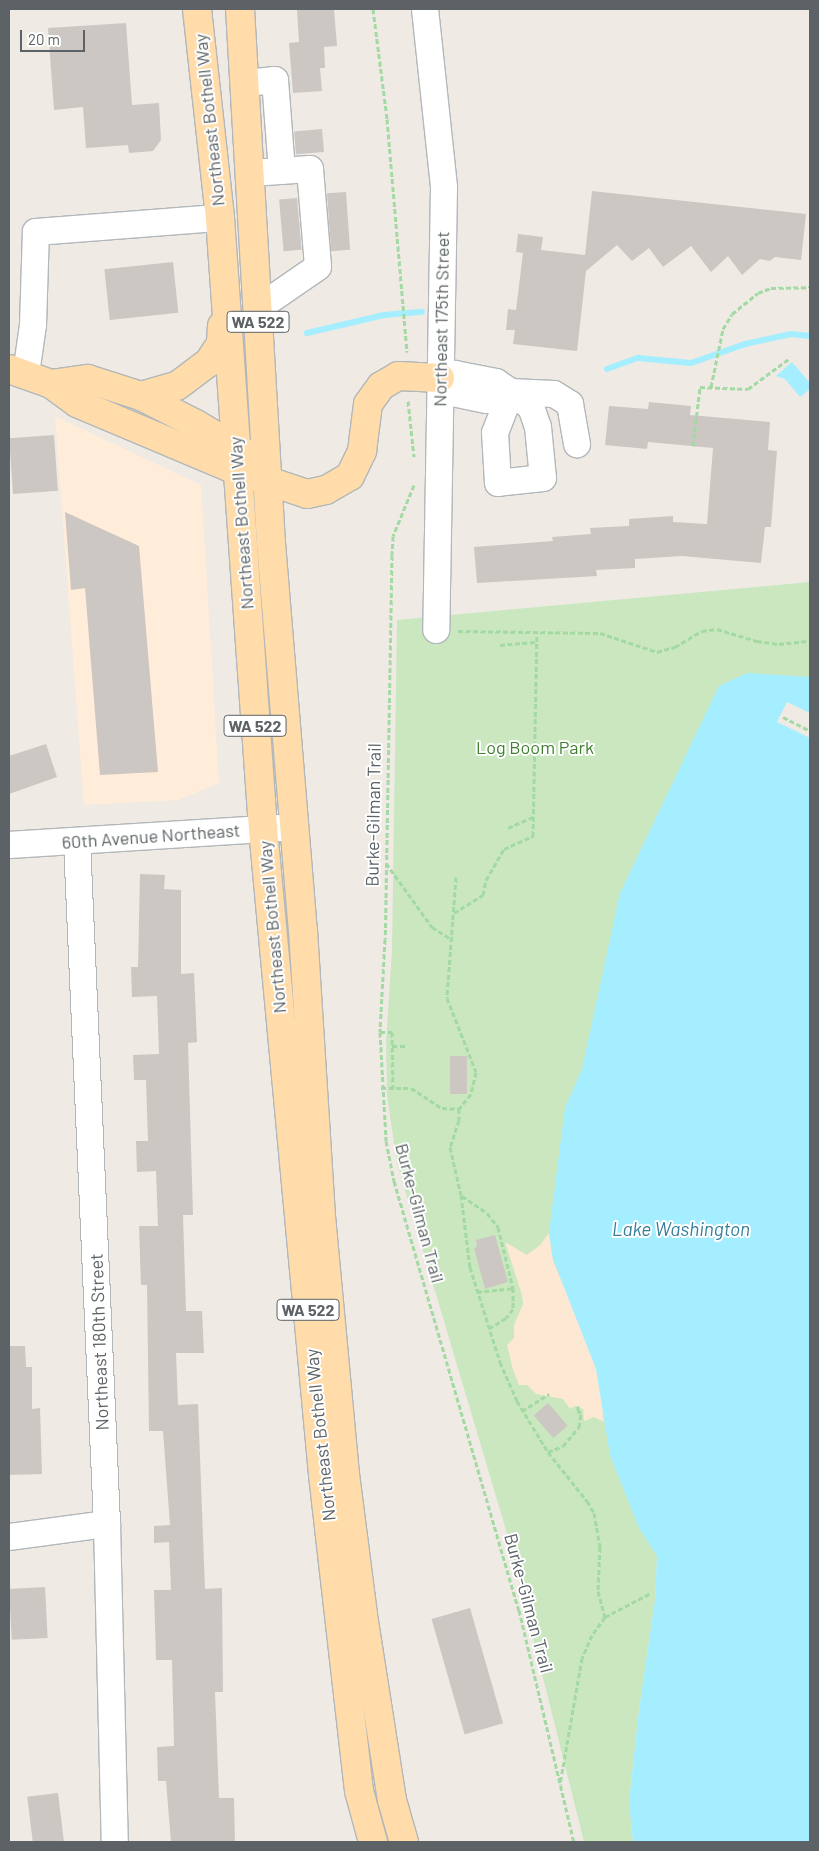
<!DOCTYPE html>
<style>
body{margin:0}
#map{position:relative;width:819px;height:1851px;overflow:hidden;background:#efeae4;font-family:Barlow,sans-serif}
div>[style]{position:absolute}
.commercial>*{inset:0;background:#ffedd9}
.green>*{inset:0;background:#cae7c0}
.sand>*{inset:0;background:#fce8d3}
.water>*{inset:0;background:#a4eeff}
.pier>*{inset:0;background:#efeae4}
.stream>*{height:6px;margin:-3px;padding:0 3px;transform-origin:3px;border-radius:3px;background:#a4eeff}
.building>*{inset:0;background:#ccc7c3;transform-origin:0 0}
.path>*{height:3px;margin-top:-1.5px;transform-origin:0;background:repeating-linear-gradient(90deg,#a3daa3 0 5px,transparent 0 7.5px)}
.roads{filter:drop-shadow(1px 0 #b2b7ba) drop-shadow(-1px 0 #b2b7ba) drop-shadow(0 1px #b2b7ba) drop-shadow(0 -1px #b2b7ba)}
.minor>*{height:26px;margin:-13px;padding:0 13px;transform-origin:13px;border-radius:13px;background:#fff}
.major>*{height:28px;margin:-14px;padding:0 14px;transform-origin:14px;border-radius:14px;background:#ffdca9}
span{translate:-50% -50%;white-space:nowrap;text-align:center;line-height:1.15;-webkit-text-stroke:4px #fff;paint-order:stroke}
.shield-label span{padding:1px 4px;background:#fff;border:1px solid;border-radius:4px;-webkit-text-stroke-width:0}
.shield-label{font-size:16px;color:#5c6265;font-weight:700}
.street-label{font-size:18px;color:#5c6265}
.park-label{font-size:18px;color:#408030}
.water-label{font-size:19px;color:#367e9a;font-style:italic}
.frame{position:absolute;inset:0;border:10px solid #5c6265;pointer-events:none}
.scale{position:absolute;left:20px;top:30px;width:65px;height:22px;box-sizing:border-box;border:2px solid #5c6265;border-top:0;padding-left:6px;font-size:15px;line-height:18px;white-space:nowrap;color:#5c6265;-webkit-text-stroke:4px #fff;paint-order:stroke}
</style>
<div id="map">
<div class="commercial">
<div style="clip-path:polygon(55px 416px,201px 485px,219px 783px,178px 800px,84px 805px)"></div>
</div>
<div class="green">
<div style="clip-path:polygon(810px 582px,810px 698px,582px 1069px,565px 1108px,560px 1277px,639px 1528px,657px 1556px,655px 1600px,639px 1710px,629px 1802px,633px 1842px,584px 1842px,506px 1530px,397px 1163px,387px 1096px,386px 1042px,392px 950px,397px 620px)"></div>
</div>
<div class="sand">
<div style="clip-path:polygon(549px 1233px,553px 1260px,596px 1369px,604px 1422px,594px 1417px,584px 1421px,583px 1409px,575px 1406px,570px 1409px,563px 1399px,536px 1394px,527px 1385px,519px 1385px,513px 1370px,507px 1345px,514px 1338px,514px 1325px,523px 1304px,522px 1295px,505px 1242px,527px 1255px,540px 1245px)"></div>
</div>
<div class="water">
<div style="clip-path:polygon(792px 362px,810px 383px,810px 389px,800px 397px,785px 379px,776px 376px)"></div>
<div style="clip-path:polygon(747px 673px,810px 677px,810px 1842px,633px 1842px,629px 1802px,639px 1710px,655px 1600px,657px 1556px,639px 1528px,610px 1455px,596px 1369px,553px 1259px,549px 1233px,565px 1108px,582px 1069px,620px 893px,719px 686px)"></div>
</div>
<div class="pier">
<div style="clip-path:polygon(787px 702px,810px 713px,810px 738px,777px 722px)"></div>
</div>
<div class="stream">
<div style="left:307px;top:333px;width:79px;rotate:-13.2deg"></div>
<div style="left:384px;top:315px;width:38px;rotate:-5deg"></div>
<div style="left:607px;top:369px;width:33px;rotate:-20deg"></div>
<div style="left:638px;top:358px;width:53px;rotate:5.4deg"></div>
<div style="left:691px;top:363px;width:57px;rotate:-19.4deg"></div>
<div style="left:745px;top:344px;width:47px;rotate:-12.3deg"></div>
<div style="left:791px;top:334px;width:19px;rotate:6deg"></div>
</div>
<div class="building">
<div style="clip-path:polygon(297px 9px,334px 9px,337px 46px,324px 47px,325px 68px,320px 68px,322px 91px,293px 93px,289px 43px,299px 42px)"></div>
<div style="clip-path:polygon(126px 23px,132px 105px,159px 103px,161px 140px,153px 151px,129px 153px,128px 145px,86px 148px,83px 107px,54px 110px,48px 28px)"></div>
<div style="left:322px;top:129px;width:23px;height:28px;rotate:85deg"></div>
<div style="clip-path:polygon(592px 191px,806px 214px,801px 260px,775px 257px,770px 261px,760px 259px,742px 275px,728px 256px,711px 272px,691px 246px,663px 267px,649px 248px,632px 261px,617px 245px,586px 271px,577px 351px,513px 344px,515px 330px,506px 330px,508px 309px,516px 310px,523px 253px,516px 252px,518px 234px,543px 237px,541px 250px,585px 255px)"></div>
<div style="left:346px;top:192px;width:58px;height:19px;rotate:86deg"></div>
<div style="left:297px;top:198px;width:52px;height:18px;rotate:85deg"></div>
<div style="left:173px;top:262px;width:51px;height:69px;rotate:84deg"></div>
<div style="clip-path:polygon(649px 402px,691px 406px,690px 415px,770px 422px,768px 450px,777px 451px,771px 527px,765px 527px,761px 563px,682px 556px,635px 559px,635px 568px,596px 570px,597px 576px,477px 583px,474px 547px,553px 541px,552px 537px,591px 534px,590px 528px,629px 526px,629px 519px,673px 516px,673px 522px,707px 524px,713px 448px,648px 442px,647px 449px,605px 445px,609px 406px,648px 409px)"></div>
<div style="left:54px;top:435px;width:56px;height:45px;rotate:86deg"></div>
<div style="clip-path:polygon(65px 512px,139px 546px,158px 772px,100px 775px,85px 588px,71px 590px)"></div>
<div style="clip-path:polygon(46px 744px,57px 777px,9px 794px,9px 756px)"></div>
<div style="clip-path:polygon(140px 874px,165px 875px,164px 889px,181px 890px,181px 974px,194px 973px,197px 1042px,188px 1043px,193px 1215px,183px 1215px,186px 1311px,202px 1311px,204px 1353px,176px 1353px,178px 1405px,198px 1404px,205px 1589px,222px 1588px,223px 1692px,215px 1692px,219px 1798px,234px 1798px,235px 1842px,171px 1842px,166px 1781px,158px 1781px,157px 1747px,174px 1746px,172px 1660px,156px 1660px,154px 1590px,171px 1590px,169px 1542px,154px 1543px,154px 1526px,170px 1525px,163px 1431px,149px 1431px,147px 1285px,141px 1285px,139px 1226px,158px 1226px,156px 1171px,137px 1172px,136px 1141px,148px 1141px,146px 1080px,134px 1080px,133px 1055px,159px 1054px,157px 996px,132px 997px,131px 967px,138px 967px)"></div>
<div style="left:450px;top:1056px;width:17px;height:38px"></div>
<div style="clip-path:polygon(495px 1235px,508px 1282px,485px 1289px,474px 1248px,477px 1247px,476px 1240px)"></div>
<div style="clip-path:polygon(9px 1346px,25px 1346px,26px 1367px,32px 1367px,32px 1409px,40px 1408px,42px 1474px,9px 1475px)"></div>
<div style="left:548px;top:1403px;width:30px;height:19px;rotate:49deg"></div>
<div style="left:45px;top:1587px;width:51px;height:36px;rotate:87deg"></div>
<div style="left:470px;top:1608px;width:120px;height:40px;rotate:74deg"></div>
<div style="left:58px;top:1793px;width:49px;height:31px;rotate:83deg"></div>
</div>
<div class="path">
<div style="left:373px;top:9px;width:111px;rotate:82.7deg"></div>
<div style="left:387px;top:119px;width:234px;rotate:85.1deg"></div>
<div style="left:711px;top:387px;width:59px;rotate:-78.3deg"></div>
<div style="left:723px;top:329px;width:17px;rotate:-59deg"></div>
<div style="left:732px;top:314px;width:33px;rotate:-39deg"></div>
<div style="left:758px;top:293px;width:14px;rotate:-21deg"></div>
<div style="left:771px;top:288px;width:39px;rotate:-1deg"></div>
<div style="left:408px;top:401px;width:56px;rotate:83.9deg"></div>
<div style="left:693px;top:446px;width:59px;rotate:-83.2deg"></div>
<div style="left:700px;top:387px;width:48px;rotate:2.4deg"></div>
<div style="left:748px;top:389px;width:52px;rotate:-36.4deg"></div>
<div style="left:414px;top:485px;width:55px;rotate:112.4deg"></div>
<div style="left:393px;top:536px;width:19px;rotate:93deg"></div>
<div style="left:392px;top:555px;width:384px;rotate:91deg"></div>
<div style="left:385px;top:939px;width:93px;rotate:93.1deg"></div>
<div style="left:380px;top:1032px;width:109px;rotate:86.8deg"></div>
<div style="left:386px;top:1141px;width:41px;rotate:78.7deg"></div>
<div style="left:394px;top:1181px;width:447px;rotate:73.8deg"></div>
<div style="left:519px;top:1610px;width:238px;rotate:76.7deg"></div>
<div style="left:458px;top:631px;width:142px;rotate:0.8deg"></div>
<div style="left:600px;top:633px;width:60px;rotate:18.4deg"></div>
<div style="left:657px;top:652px;width:19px;rotate:-16deg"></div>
<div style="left:675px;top:647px;width:31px;rotate:-31deg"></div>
<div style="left:702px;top:631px;width:15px;rotate:-8deg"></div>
<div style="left:717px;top:629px;width:42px;rotate:16.7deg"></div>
<div style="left:757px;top:641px;width:22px;rotate:8deg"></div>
<div style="left:779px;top:644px;width:31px;rotate:-6deg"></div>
<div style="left:500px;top:645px;width:35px;rotate:-5deg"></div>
<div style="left:783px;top:717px;width:30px;rotate:27deg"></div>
<div style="left:508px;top:828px;width:27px;rotate:-24deg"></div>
<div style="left:386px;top:863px;width:79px;rotate:54.3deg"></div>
<div style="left:432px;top:927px;width:22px;rotate:32deg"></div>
<div style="left:456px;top:877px;width:121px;rotate:94.3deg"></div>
<div style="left:447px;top:998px;width:79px;rotate:68.6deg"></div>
<div style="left:476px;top:1072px;width:23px;rotate:103deg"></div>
<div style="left:471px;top:1094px;width:19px;rotate:129deg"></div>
<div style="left:459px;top:1109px;width:11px;rotate:90deg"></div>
<div style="left:459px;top:1120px;width:28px;rotate:108deg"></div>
<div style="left:450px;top:1147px;width:49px;rotate:77.1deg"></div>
<div style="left:461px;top:1195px;width:73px;rotate:82.9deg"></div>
<div style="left:470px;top:1267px;width:100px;rotate:72.5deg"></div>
<div style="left:500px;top:1362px;width:43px;rotate:66.4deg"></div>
<div style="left:517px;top:1401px;width:60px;rotate:58.7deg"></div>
<div style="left:548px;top:1452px;width:63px;rotate:51.5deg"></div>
<div style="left:587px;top:1501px;width:14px;rotate:60deg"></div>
<div style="left:594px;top:1513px;width:35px;rotate:80deg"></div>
<div style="left:600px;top:1547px;width:44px;rotate:92.6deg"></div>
<div style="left:598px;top:1591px;width:27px;rotate:75deg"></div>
<div style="left:605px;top:1617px;width:22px;rotate:126deg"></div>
<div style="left:592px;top:1635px;width:25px;rotate:113deg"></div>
<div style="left:582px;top:1658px;width:128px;rotate:99.9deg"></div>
<div style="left:454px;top:913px;width:34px;rotate:-32deg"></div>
<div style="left:483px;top:895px;width:15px;rotate:-79deg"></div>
<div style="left:486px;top:880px;width:36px;rotate:-60deg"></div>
<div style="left:504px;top:849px;width:32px;rotate:-24deg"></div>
<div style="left:533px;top:836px;width:202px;rotate:-88.9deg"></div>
<div style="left:380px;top:1032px;width:12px"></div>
<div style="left:392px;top:1032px;width:56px;rotate:89deg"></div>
<div style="left:392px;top:1046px;width:14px"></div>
<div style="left:381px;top:1088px;width:30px"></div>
<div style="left:411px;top:1088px;width:37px;rotate:33deg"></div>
<div style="left:442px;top:1108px;width:17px;rotate:3deg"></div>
<div style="left:462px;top:1196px;width:30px;rotate:34deg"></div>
<div style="left:487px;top:1213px;width:18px;rotate:52deg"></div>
<div style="left:498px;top:1227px;width:63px;rotate:76.2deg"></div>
<div style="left:513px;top:1288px;width:21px;rotate:90deg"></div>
<div style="left:513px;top:1309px;width:11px;rotate:128deg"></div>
<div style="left:506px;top:1318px;width:19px;rotate:148deg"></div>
<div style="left:477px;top:1292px;width:36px;rotate:-6deg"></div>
<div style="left:522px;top:1411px;width:32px;rotate:-32deg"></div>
<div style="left:548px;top:1452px;width:16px;rotate:-22deg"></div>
<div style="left:563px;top:1446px;width:25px;rotate:-50deg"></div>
<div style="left:579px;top:1427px;width:14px;rotate:-82deg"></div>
<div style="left:581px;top:1413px;width:4px;rotate:-146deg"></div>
<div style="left:578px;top:1411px;width:5px;rotate:-90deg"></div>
<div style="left:605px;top:1617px;width:52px;rotate:-27.6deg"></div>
</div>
<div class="roads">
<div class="minor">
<div style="left:425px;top:9px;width:180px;rotate:83.9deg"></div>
<div style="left:444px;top:188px;width:442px;rotate:91deg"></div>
<div style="left:246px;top:83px;width:29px;rotate:-6deg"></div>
<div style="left:275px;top:80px;width:91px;rotate:85.6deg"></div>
<div style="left:251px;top:173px;width:59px;rotate:-3.9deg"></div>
<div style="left:310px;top:169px;width:98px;rotate:85.3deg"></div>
<div style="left:318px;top:267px;width:74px;rotate:145.5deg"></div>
<div style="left:26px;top:374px;width:49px;rotate:-81.9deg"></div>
<div style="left:33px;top:325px;width:93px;rotate:-88.2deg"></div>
<div style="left:36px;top:232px;width:185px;rotate:-4.4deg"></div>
<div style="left:455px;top:374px;width:42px;rotate:11deg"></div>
<div style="left:496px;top:382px;width:18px;rotate:34deg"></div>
<div style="left:511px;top:392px;width:26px;rotate:162deg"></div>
<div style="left:486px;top:400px;width:34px;rotate:-168deg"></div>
<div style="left:453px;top:393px;width:20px;rotate:-131deg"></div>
<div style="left:440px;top:378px;width:16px;rotate:-15deg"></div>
<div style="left:511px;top:392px;width:25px;rotate:37deg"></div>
<div style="left:531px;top:407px;width:21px;rotate:71deg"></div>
<div style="left:538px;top:427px;width:51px;rotate:84.4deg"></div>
<div style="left:543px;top:478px;width:45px;rotate:173.7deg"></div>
<div style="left:498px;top:483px;width:50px;rotate:-93.4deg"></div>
<div style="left:495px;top:433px;width:44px;rotate:-68.7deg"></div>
<div style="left:511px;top:392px;width:43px;rotate:2.7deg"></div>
<div style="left:554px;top:394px;width:19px;rotate:32deg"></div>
<div style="left:570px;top:404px;width:41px;rotate:80.1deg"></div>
<div style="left:77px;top:842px;width:683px;rotate:87.48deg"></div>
<div style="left:107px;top:1524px;width:318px;rotate:88.6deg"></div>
<div style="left:9px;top:845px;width:286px;rotate:-3.6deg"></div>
<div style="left:9px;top:1537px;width:99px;rotate:-7.6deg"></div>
</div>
<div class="major">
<div style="left:197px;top:9px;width:210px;rotate:83.7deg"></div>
<div style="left:220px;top:218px;width:613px;rotate:85.97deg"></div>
<div style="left:263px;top:829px;width:649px;rotate:84.69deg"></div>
<div style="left:323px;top:1475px;width:318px;rotate:83.5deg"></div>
<div style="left:359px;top:1791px;width:53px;rotate:74.6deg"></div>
<div style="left:240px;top:9px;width:535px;rotate:86.68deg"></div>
<div style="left:271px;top:543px;width:388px;rotate:85.3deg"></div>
<div style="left:303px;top:930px;width:287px;rotate:86.4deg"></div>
<div style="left:321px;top:1216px;width:259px;rotate:84.7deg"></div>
<div style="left:345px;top:1474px;width:142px;rotate:82.7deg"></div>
<div style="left:363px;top:1615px;width:187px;rotate:81.1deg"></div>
<div style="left:392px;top:1800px;width:44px;rotate:74.1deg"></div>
<div style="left:9px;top:369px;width:45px;rotate:19.7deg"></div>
<div style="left:51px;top:384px;width:32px;rotate:36deg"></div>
<div style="left:77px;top:403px;width:175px;rotate:22.9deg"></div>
<div style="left:238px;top:471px;width:73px;rotate:18.4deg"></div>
<div style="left:307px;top:494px;width:19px;rotate:-12deg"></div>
<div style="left:326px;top:490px;width:28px;rotate:-30deg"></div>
<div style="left:350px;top:476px;width:28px;rotate:-64deg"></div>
<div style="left:362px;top:451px;width:47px;rotate:-82.7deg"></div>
<div style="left:368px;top:404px;width:22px;rotate:-54deg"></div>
<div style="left:381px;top:386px;width:20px;rotate:-30deg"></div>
<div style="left:398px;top:376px;width:42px;rotate:2.7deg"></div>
<div style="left:51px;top:384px;width:37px;rotate:-8deg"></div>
<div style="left:88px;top:379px;width:56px;rotate:17.8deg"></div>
<div style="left:141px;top:396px;width:62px;rotate:27deg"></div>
<div style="left:196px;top:424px;width:61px;rotate:30.8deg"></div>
<div style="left:141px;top:396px;width:37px;rotate:-16deg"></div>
<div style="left:177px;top:386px;width:39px;rotate:-37deg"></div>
<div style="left:208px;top:363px;width:23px;rotate:-56deg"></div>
<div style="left:221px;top:344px;width:18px;rotate:-87deg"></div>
</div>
</div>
<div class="shield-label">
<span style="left:258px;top:322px">WA 522</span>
<span style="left:255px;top:726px">WA 522</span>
<span style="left:308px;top:1310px">WA 522</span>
</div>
<div class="street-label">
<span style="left:209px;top:120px;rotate:-96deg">Northeast Bothell Way</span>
<span style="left:441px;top:319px;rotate:-89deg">Northeast 175th Street</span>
<span style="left:241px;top:523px;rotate:-94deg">Northeast Bothell Way</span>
<span style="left:373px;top:815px;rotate:-89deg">Burke-Gilman Trail</span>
<span style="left:151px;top:836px;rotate:-4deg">60th Avenue Northeast</span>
<span style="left:272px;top:927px;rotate:-95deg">Northeast Bothell Way</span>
<span style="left:420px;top:1213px;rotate:75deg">Burke-Gilman Trail</span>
<span style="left:99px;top:1342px;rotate:-92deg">Northeast 180th Street</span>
<span style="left:320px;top:1435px;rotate:-96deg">Northeast Bothell Way</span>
<span style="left:529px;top:1603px;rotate:75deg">Burke-Gilman Trail</span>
</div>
<div class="park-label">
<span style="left:535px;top:747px">Log Boom Park</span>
</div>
<div class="water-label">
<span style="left:681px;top:1229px">Lake Washington</span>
</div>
<div class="frame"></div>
<div class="scale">20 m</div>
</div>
